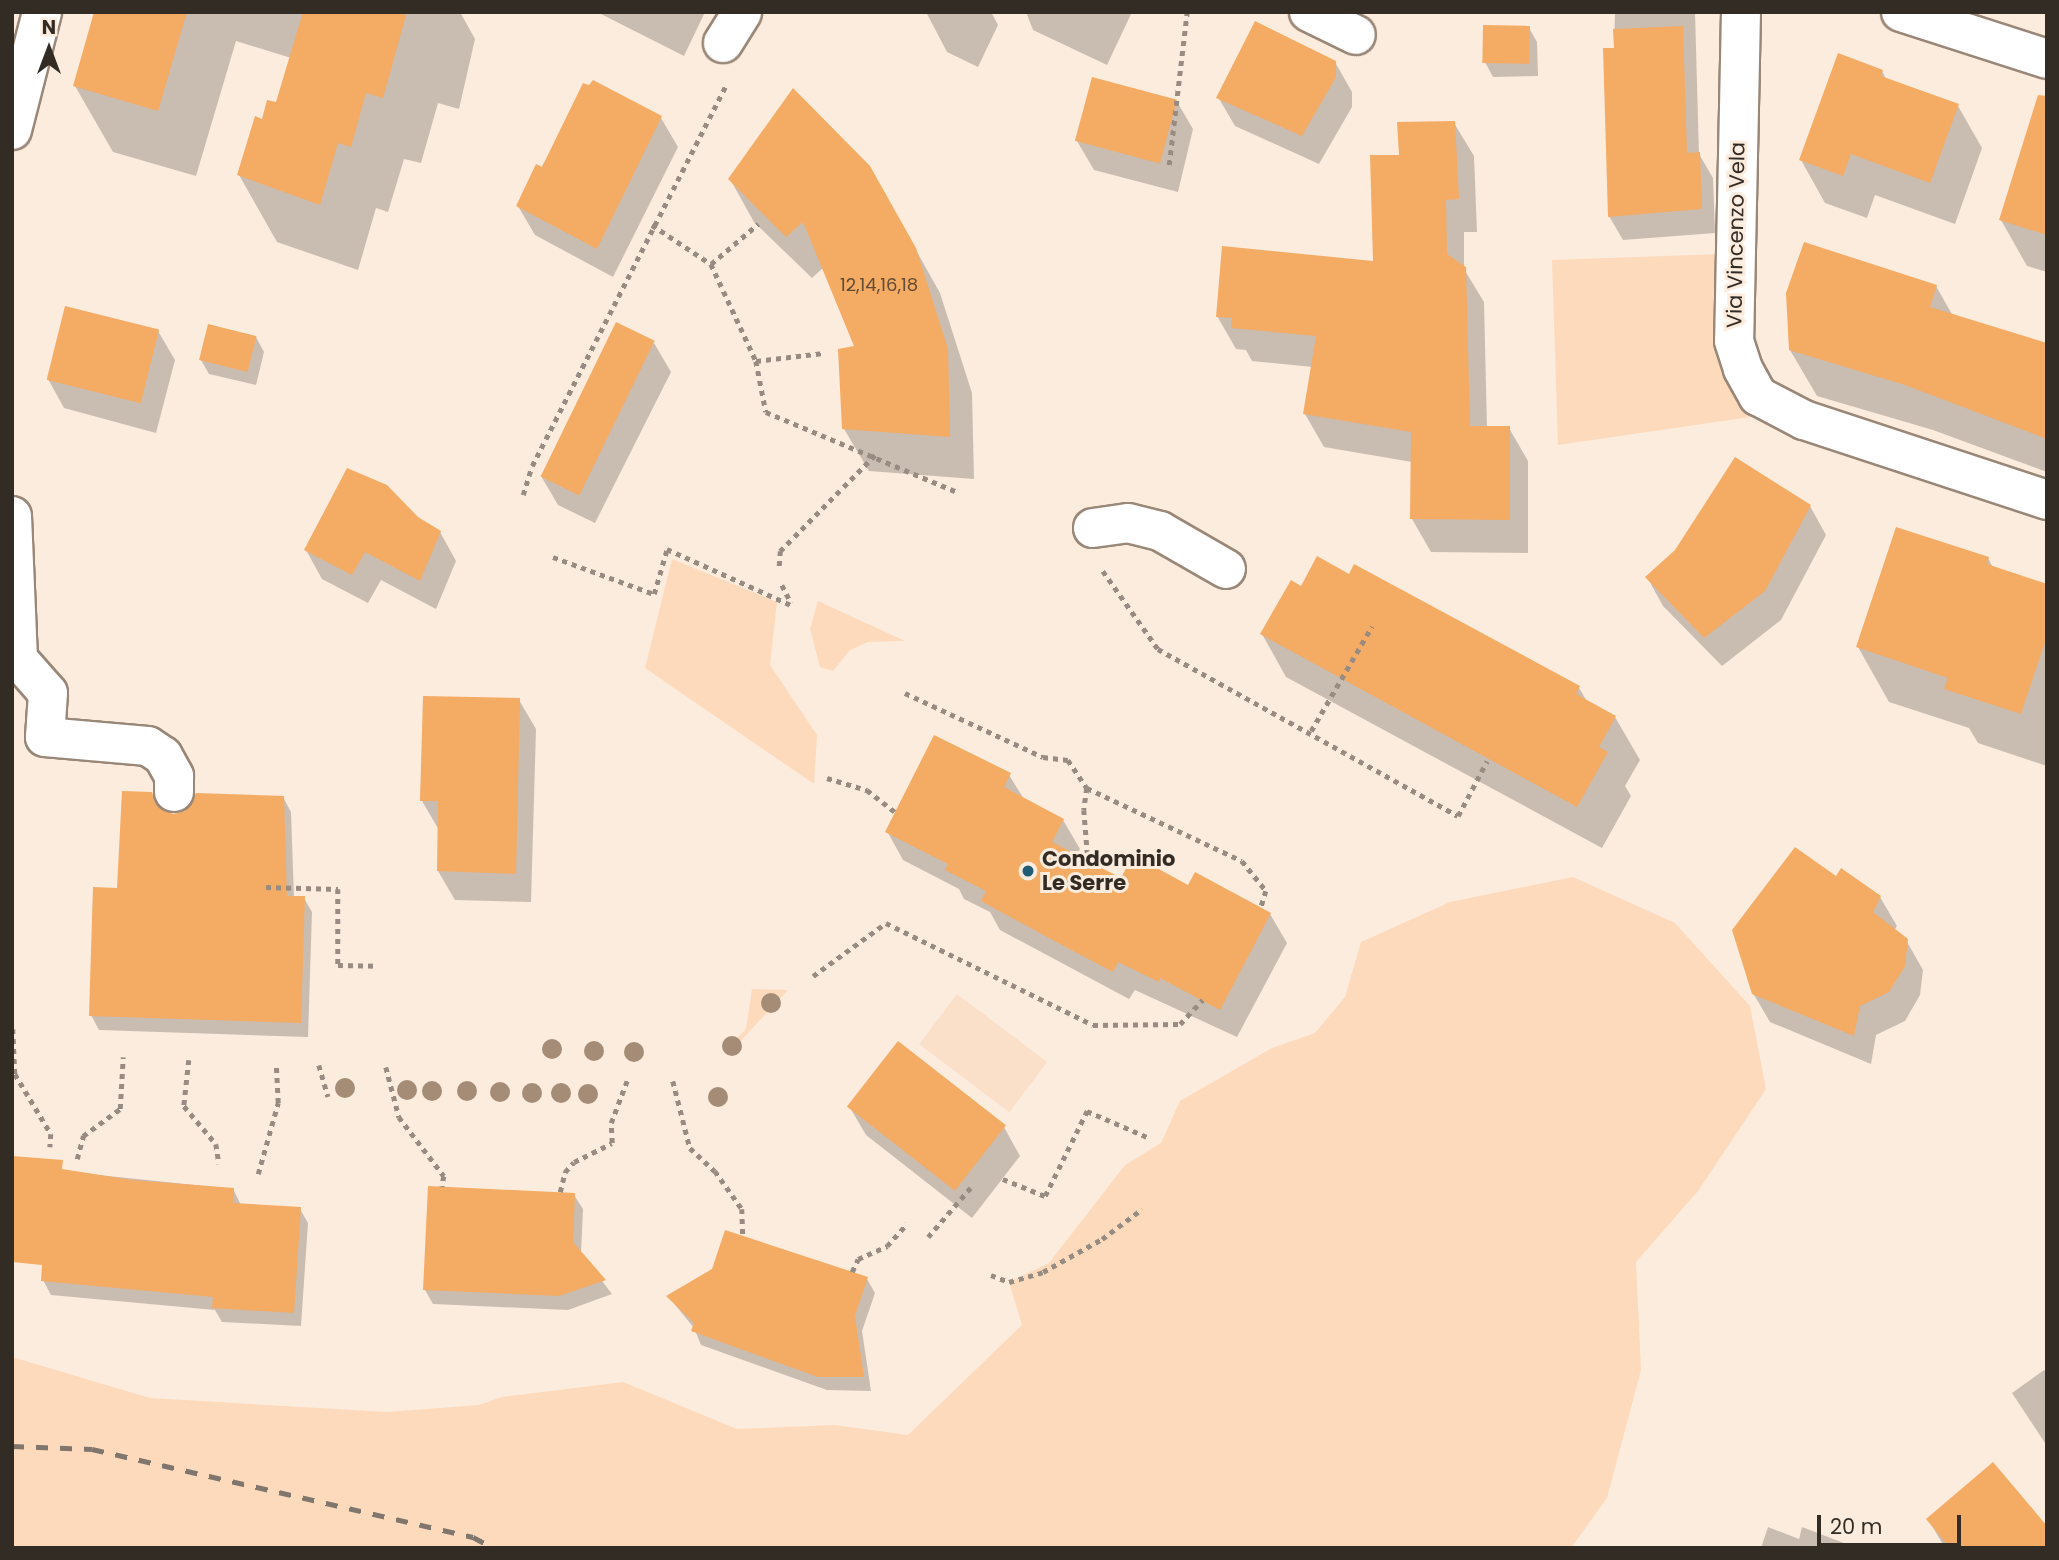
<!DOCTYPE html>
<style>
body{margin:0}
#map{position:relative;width:2059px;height:1560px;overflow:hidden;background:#fcecde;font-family:Poppins,sans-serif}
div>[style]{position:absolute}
.built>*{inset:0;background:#fae0c9;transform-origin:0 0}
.green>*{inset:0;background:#fddabb}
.shadow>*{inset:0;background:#0003}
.building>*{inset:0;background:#f4ab64;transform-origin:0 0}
.path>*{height:4.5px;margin-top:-2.25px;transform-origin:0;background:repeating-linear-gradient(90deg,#988c82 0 5px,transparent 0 10px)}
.roads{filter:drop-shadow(2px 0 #998777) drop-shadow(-2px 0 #998777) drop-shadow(0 2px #998777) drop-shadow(0 -2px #998777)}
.minor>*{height:38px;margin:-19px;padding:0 19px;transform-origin:19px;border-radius:19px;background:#fff}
.rail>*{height:5px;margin-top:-2.5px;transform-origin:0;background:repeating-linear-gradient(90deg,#81766d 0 12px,transparent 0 24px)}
.trees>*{width:20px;height:20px;margin:-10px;border-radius:50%;background:#a48c76}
.dots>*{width:19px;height:19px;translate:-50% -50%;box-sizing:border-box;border:4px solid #fcecde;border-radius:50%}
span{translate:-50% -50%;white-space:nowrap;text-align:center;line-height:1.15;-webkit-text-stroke:6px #fcecde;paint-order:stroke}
.number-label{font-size:18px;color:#634c35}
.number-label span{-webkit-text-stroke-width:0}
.street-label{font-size:21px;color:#332c25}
.poi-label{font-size:21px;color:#332c25;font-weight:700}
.left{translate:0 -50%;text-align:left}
.frame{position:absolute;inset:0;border:14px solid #332c25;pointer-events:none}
.north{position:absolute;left:14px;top:14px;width:70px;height:70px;-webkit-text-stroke:5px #fcecde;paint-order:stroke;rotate:0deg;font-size:19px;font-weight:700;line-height:28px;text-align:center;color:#332c25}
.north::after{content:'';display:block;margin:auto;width:24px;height:32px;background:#332c25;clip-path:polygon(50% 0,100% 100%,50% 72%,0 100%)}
.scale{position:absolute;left:1817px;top:1515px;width:144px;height:32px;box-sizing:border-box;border:4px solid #332c25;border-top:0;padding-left:9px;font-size:21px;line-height:24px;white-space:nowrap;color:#332c25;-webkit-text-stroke:5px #fcecde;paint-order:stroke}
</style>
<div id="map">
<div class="built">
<div style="left:957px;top:994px;width:113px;height:63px;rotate:37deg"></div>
</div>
<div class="green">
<div style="clip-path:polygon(1721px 254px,1757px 416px,1558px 445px,1552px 260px)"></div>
<div style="clip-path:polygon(672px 559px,777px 602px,770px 665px,817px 735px,814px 784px,645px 668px)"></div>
<div style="clip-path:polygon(818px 601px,905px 641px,868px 642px,850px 650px,833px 671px,820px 667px,810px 629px)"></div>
<div style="clip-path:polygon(1573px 877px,1675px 923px,1750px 1006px,1766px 1089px,1698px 1191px,1636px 1262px,1641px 1370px,1607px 1498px,1571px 1548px,12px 1548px,12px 1357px,150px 1398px,387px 1412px,479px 1405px,502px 1397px,623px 1382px,737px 1429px,835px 1425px,908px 1435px,1022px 1325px,1009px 1282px,1049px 1263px,1125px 1165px,1161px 1143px,1180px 1101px,1272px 1048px,1315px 1033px,1345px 997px,1361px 942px,1450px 902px)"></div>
<div style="clip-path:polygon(752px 989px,788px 990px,733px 1049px,726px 1049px,746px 1029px)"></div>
</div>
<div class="shadow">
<div style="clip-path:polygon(95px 12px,460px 12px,475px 39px,459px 109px,438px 103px,421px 163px,404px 159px,388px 212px,376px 208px,358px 270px,277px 242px,239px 175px,263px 121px,277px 104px,291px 58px,236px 41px,196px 176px,113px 152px,75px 86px)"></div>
<div style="clip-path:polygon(597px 12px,705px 12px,684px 56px)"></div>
<div style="clip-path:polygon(926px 12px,991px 12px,998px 25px,978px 67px,947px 52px)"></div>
<div style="clip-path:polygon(1026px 12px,1132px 12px,1107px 65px,1033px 30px)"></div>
<div style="clip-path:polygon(1615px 12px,1695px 12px,1699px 154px,1713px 178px,1715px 233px,1623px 240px,1609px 216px)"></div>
<div style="clip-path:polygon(1529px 28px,1537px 42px,1538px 76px,1493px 77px,1485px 62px)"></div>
<div style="clip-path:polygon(1335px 62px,1352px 92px,1352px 107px,1319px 164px,1235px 126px,1218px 97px)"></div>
<div style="clip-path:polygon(1882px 71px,1886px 79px,1958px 106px,1982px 148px,1955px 224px,1875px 195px,1867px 218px,1825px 203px,1801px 160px)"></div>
<div style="clip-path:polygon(593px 82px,661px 118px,678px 147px,613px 277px,535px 235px,518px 206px)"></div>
<div style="clip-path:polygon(1176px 100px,1193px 129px,1178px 192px,1094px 170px,1077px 141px)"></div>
<div style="clip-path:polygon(1454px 123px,1474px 156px,1477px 232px,1464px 232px,1464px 269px,1484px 302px,1487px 428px,1509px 428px,1528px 461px,1528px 553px,1431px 552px,1412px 519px,1412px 462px,1324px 447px,1305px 414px,1313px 367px,1252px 361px,1246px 350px,1236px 349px,1217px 316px,1374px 262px,1400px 157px)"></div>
<div style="clip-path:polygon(2047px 128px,2047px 272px,2027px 266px,2001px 220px)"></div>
<div style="clip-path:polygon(730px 179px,894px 211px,940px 293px,972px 393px,974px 479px,869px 471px,844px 429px,857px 347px,824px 267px,812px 278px,754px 222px)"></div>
<div style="clip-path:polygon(1936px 286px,1953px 316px,2047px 345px,2047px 472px,1933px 430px,1817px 396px,1790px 350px)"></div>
<div style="clip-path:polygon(158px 331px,175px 360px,156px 433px,64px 408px,48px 379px)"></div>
<div style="clip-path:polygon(256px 337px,264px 352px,256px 385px,209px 374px,201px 360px)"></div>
<div style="clip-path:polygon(654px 343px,671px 372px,595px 523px,558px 505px,541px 476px)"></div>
<div style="clip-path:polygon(1810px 506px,1826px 535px,1781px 620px,1722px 666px,1663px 606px,1647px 577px)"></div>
<div style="clip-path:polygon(417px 518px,440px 532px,456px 561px,436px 609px,381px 580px,368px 603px,322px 579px,306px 550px)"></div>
<div style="clip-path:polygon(1988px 558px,1993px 568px,2047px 586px,2047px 766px,1978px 743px,1969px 728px,1889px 702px,1858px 647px)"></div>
<div style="clip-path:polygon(1350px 576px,1579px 688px,1588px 703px,1615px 717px,1640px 760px,1625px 786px,1631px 796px,1602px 848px,1286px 677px,1262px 634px,1302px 588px)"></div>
<div style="clip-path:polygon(519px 700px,536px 729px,531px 902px,455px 900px,438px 871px,439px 830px,422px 801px)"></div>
<div style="clip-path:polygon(1009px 775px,1024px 799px,1063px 820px,1080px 849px,1076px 856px,1122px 880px,1270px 914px,1287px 943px,1237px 1037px,1135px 990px,1129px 999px,1000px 930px,990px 912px,964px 899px,959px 889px,903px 860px,887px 831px)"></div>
<div style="clip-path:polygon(151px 793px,159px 808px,173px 816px,283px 797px,291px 812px,294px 898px,304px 898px,312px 912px,308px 1037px,99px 1030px,91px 1015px,119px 890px)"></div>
<div style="clip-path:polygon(1836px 879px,1880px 897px,1897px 926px,1894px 931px,1906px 940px,1923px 970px,1920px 995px,1905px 1021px,1876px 1035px,1871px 1064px,1770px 1022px,1753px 993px)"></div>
<div style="clip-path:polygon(849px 1106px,1004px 1127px,1020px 1156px,972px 1218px,866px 1135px)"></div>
<div style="clip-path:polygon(89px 1174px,233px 1189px,241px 1205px,300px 1209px,308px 1223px,301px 1326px,222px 1322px,215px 1310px,51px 1295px,43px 1280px)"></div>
<div style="clip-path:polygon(574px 1195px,583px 1209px,581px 1253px,612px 1294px,568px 1310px,433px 1304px,425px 1290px)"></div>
<div style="clip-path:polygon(867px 1279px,875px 1293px,862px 1331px,871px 1391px,827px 1390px,701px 1345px,694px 1328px,668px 1296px)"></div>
<div style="clip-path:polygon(2044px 1370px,2047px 1373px,2047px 1446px,2012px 1393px)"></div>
<div style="clip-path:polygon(1928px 1519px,2047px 1548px,1945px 1548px)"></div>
<div style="clip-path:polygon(1768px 1527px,1799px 1539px,1802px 1527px,1857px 1548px,1761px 1548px)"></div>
</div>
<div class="building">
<div style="clip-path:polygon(94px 12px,187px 12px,158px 111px,73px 86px)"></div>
<div style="clip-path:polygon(303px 12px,407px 12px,383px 98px,366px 93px,351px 147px,338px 143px,320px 205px,237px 175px,255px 116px,262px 119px,267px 100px,276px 102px)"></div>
<div style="clip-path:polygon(1255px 21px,1336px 61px,1336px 77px,1302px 136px,1216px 98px)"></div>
<div style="left:1483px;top:25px;width:47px;height:38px;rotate:1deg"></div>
<div style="clip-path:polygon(1683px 26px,1687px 153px,1700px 152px,1702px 209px,1608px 217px,1603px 48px,1614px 48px,1613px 29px)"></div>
<div style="clip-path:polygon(1838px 53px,1883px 70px,1881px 76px,1959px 104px,1930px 183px,1851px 154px,1843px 176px,1799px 160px)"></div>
<div style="left:1092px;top:77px;width:88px;height:66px;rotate:15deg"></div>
<div style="clip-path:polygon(593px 80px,662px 116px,597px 249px,516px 206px,536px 164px,542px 167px,583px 83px,589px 85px)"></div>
<div style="clip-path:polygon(793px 88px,870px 166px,916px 248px,948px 349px,950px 437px,842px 429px,838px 349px,854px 346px,803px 222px,786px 237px,728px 179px)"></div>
<div style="clip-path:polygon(2038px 95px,2047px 96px,2047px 235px,1999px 220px)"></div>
<div style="clip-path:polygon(1455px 121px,1459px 199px,1446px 200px,1447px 254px,1466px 267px,1470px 426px,1510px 426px,1510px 520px,1410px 519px,1411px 432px,1303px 414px,1316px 336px,1231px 328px,1232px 318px,1216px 317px,1222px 246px,1373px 261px,1370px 155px,1399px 155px,1397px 122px)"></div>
<div style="clip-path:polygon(1804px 242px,1937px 285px,1930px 307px,2047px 343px,2047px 439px,1905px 385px,1789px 350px,1786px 293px)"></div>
<div style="left:65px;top:306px;width:97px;height:76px;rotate:14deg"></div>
<div style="left:616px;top:322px;width:43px;height:172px;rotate:26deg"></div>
<div style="left:208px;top:324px;width:50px;height:37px;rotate:14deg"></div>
<div style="clip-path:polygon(1735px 457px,1811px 505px,1765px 591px,1704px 638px,1645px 577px,1675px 550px)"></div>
<div style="clip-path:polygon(347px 468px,387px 485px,418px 517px,441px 531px,420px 581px,365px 552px,352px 575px,304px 550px)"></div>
<div style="clip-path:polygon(1896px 527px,1989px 557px,1987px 564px,2047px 584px,2047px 636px,2021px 714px,1944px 689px,1948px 678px,1856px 647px)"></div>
<div style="clip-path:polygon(1317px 556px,1349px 574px,1354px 564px,1580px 686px,1576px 694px,1616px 716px,1599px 747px,1608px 752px,1577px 807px,1260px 634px,1291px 580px,1301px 586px)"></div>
<div style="clip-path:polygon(423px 696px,520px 698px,516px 874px,437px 871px,438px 801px,420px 801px)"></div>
<div style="clip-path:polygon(934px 735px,1011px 773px,1004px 787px,1064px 819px,1052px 842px,1121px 878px,1133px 855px,1188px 885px,1195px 872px,1271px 913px,1220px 1010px,1160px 978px,1159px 982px,1118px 962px,1113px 972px,1060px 944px,981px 901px,986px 891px,945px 870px,948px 864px,885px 832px)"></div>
<div style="clip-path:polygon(122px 791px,152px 792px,155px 803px,173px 814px,185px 811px,196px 793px,284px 796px,287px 896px,305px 896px,301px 1023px,89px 1016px,93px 887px,117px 888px)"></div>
<div style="clip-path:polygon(1795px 847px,1836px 876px,1841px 868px,1881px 896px,1873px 912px,1908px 939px,1905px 966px,1889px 992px,1860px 1006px,1854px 1036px,1752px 994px,1732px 930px)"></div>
<div style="left:898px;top:1041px;width:137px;height:83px;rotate:38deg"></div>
<div style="clip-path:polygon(12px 1156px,63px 1160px,62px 1169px,132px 1180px,234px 1188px,233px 1203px,301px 1207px,294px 1313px,212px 1308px,213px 1297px,41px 1281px,42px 1265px,12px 1262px)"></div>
<div style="clip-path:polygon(428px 1186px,575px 1193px,573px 1242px,606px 1280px,559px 1296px,423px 1290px)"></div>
<div style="clip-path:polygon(725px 1230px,868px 1277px,855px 1316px,864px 1377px,818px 1377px,691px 1331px,694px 1323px,666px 1296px,712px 1269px)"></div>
<div style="clip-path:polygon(1993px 1462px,2047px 1526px,2047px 1548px,1950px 1548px,1926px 1519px)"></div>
</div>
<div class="path">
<div style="left:1169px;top:165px;width:154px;rotate:-83.3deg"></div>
<div style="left:652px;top:225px;width:71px;rotate:33.5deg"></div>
<div style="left:711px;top:264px;width:107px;rotate:65.1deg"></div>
<div style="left:756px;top:361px;width:52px;rotate:78.9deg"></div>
<div style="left:766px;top:412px;width:205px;rotate:22.7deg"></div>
<div style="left:711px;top:264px;width:62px;rotate:-40.4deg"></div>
<div style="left:756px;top:361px;width:68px;rotate:-6.7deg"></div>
<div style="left:523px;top:495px;width:30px;rotate:-73deg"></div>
<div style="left:532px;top:466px;width:427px;rotate:-63deg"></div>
<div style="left:553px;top:557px;width:108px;rotate:20.1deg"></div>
<div style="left:654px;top:594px;width:47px;rotate:-73.9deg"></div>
<div style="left:667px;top:549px;width:136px;rotate:24.3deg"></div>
<div style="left:779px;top:566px;width:15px;rotate:-86deg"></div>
<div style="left:780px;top:551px;width:136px;rotate:-45.3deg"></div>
<div style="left:1103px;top:571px;width:95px;rotate:54.8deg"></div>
<div style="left:1158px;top:649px;width:343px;rotate:29.1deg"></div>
<div style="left:1458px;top:816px;width:62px;rotate:-62.2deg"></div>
<div style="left:782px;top:585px;width:20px;rotate:63deg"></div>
<div style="left:905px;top:693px;width:152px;rotate:24.9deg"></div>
<div style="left:1043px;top:757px;width:25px;rotate:7deg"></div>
<div style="left:1068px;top:760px;width:34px;rotate:56deg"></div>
<div style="left:1087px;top:788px;width:22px;rotate:98deg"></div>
<div style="left:1084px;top:810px;width:50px;rotate:85.4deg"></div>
<div style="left:1311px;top:731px;width:121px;rotate:-59.8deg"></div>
<div style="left:827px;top:778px;width:42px;rotate:16.7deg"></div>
<div style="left:867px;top:790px;width:36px;rotate:38deg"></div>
<div style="left:1087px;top:788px;width:171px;rotate:25.2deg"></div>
<div style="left:1242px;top:861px;width:38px;rotate:51deg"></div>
<div style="left:1266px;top:891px;width:17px;rotate:107deg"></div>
<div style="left:266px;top:887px;width:72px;rotate:1.6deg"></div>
<div style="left:338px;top:889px;width:76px;rotate:90deg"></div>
<div style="left:338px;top:965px;width:39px;rotate:1deg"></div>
<div style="left:813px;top:976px;width:90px;rotate:-36deg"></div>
<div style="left:886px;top:923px;width:231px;rotate:26.2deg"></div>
<div style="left:1093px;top:1025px;width:87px;rotate:-0.7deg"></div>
<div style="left:1180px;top:1024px;width:33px;rotate:-47deg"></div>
<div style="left:13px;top:1029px;width:45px;rotate:87.5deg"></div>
<div style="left:15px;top:1074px;width:70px;rotate:59deg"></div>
<div style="left:51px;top:1134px;width:13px;rotate:94deg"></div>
<div style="left:189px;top:1060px;width:46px;rotate:96.2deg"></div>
<div style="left:184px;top:1106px;width:50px;rotate:49.9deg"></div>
<div style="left:216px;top:1144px;width:20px;rotate:81deg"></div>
<div style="left:319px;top:1065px;width:33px;rotate:74deg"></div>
<div style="left:386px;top:1067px;width:52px;rotate:75.4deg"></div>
<div style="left:399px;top:1117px;width:74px;rotate:52.7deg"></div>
<div style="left:444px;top:1176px;width:11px;rotate:100deg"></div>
<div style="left:673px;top:1081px;width:69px;rotate:75.8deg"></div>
<div style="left:690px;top:1148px;width:34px;rotate:43deg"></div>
<div style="left:715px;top:1171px;width:47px;rotate:54.6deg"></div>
<div style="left:742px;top:1209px;width:27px;rotate:88deg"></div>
<div style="left:77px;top:1159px;width:24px;rotate:-75deg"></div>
<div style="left:83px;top:1136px;width:46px;rotate:-36.1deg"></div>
<div style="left:120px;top:1109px;width:52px;rotate:-86.7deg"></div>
<div style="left:258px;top:1174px;width:74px;rotate:-74.3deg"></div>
<div style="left:278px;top:1103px;width:40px;rotate:-92.9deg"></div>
<div style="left:1003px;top:1179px;width:45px;rotate:22deg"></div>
<div style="left:1045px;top:1196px;width:95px;rotate:-63.7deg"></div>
<div style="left:1087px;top:1111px;width:65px;rotate:23.4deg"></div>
<div style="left:560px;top:1192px;width:21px;rotate:-76deg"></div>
<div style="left:565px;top:1172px;width:13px;rotate:-48deg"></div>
<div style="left:574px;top:1162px;width:42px;rotate:-26.6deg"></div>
<div style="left:612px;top:1143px;width:20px;rotate:-93deg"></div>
<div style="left:611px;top:1123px;width:48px;rotate:-69.3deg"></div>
<div style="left:928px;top:1237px;width:67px;rotate:-49.2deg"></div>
<div style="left:852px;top:1272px;width:14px;rotate:-65deg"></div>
<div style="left:858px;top:1259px;width:32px;rotate:-24deg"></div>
<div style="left:887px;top:1246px;width:30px;rotate:-48deg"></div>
<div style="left:991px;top:1275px;width:19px;rotate:21deg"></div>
<div style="left:1009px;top:1282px;width:35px;rotate:-16deg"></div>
<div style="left:1043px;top:1272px;width:68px;rotate:-29.2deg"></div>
<div style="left:1102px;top:1239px;width:50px;rotate:-36.9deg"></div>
</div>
<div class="roads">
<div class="minor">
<div style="left:1309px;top:12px;width:52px;rotate:26.1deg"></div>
<div style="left:1741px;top:12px;width:329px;rotate:91.2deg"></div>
<div style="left:1734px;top:341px;width:29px;rotate:72deg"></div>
<div style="left:1743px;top:369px;width:31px;rotate:61deg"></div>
<div style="left:1758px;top:396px;width:52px;rotate:27.6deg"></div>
<div style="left:1804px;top:420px;width:256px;rotate:18.2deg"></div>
<div style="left:1901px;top:12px;width:153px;rotate:17.8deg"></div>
<div style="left:723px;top:43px;width:36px;rotate:-58deg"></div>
<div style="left:12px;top:130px;width:122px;rotate:-75.7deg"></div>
<div style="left:12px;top:516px;width:143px;rotate:87.6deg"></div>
<div style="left:18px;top:659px;width:45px;rotate:48.6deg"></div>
<div style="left:48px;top:693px;width:44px;rotate:93.9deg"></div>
<div style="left:45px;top:737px;width:103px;rotate:5deg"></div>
<div style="left:148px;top:746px;width:18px;rotate:34deg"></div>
<div style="left:163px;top:756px;width:23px;rotate:61deg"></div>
<div style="left:174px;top:776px;width:16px;rotate:90deg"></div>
<div style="left:1093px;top:528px;width:35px;rotate:-8deg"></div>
<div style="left:1128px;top:523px;width:33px;rotate:14deg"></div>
<div style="left:1160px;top:531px;width:76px;rotate:29.9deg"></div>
</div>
</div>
<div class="rail">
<div style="left:12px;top:1446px;width:80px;rotate:2.1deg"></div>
<div style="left:92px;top:1449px;width:391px;rotate:13deg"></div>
<div style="left:473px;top:1537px;width:24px;rotate:28deg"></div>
</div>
<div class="trees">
<div style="left:771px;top:1003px"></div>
<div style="left:732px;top:1046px"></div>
<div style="left:552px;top:1049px"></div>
<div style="left:594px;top:1051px"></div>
<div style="left:634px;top:1052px"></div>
<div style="left:345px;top:1088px"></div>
<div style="left:407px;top:1090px"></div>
<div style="left:432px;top:1091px"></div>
<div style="left:467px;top:1091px"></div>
<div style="left:500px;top:1092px"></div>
<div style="left:532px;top:1093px"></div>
<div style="left:561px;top:1093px"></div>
<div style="left:588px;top:1094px"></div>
<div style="left:718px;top:1097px"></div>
</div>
<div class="dots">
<div style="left:1028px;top:871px;background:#215d75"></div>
</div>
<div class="number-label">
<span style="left:879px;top:285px">12,14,16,18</span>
</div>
<div class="street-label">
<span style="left:1736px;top:235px;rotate:-89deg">Via Vincenzo Vela</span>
</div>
<div class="poi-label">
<span class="left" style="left:1042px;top:871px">Condominio<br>Le Serre</span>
</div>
<div class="frame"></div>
<div class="north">N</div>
<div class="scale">20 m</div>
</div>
